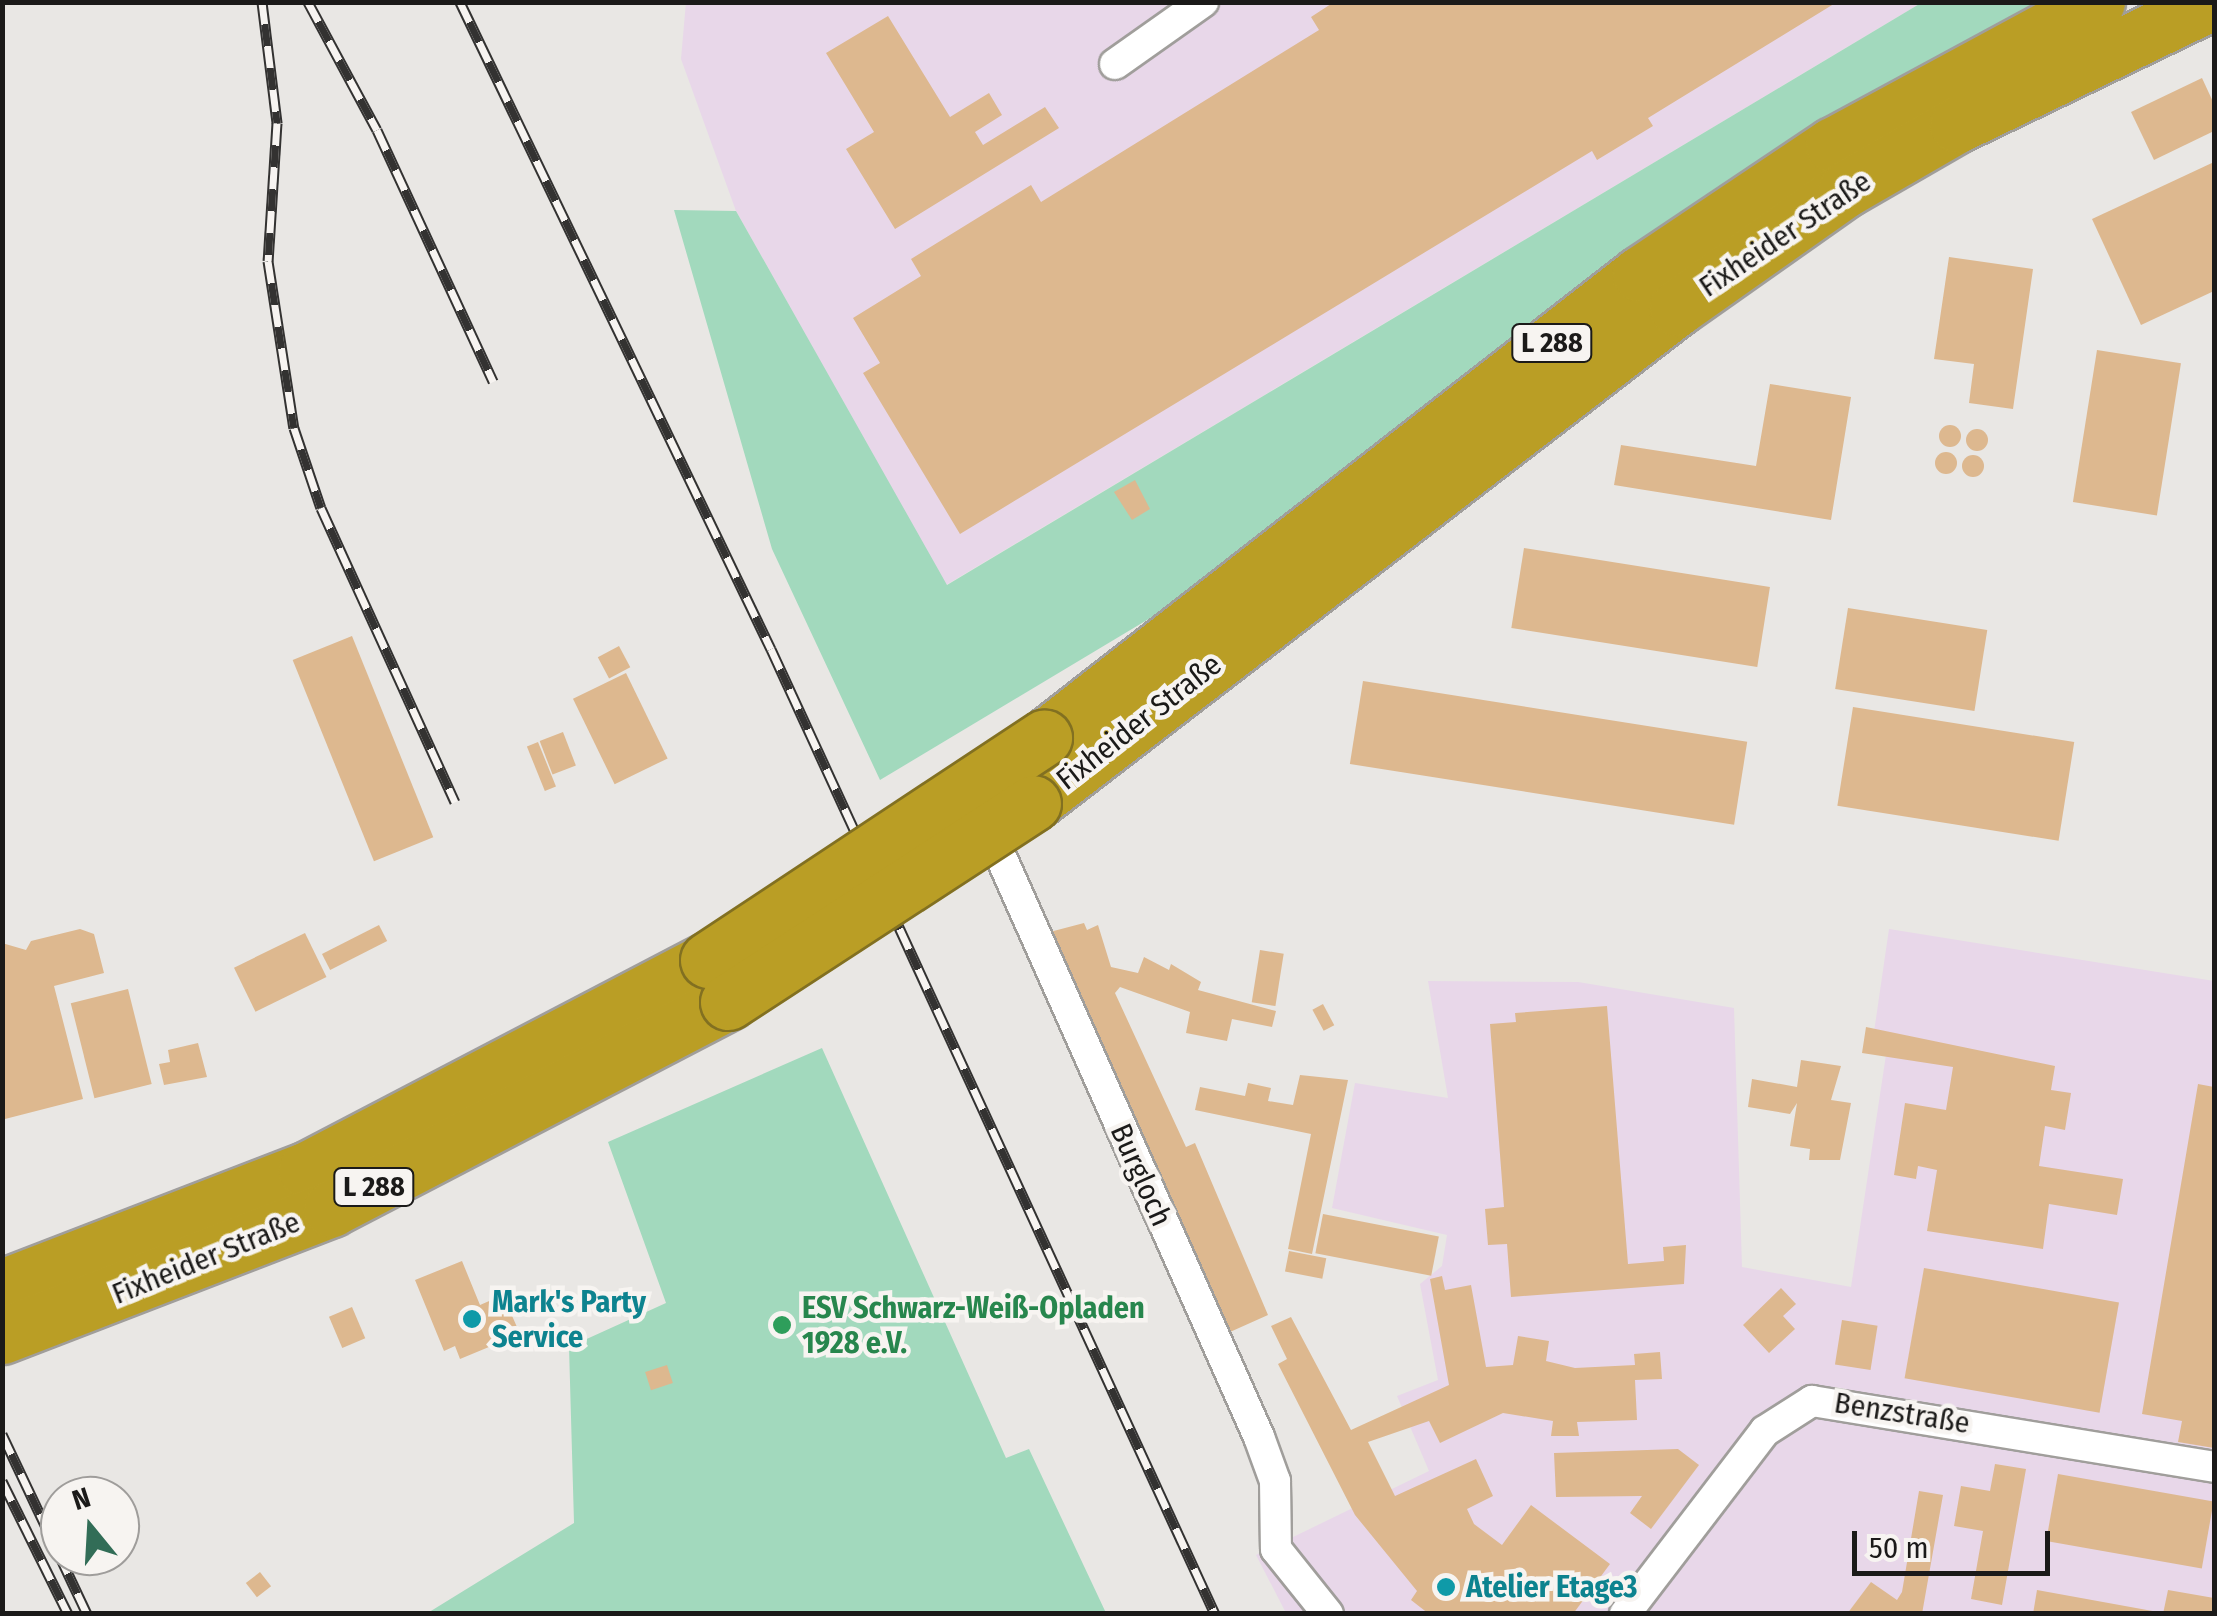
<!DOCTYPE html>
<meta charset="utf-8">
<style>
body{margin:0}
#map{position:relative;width:2217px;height:1616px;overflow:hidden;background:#e9e7e4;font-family:"Fira Sans Condensed",sans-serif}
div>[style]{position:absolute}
.industrial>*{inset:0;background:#e8d7e9}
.green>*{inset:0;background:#a2d9bd}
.building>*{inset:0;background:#ddb88f;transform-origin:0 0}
.round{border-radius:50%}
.roads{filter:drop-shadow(2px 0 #a09e9b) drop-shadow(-2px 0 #a09e9b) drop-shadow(0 2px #a09e9b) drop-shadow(0 -2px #a09e9b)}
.street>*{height:30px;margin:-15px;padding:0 15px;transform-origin:15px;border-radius:15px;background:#fff}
.highway>*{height:55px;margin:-27.5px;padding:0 27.5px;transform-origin:27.5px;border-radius:27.5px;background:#ba9e25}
.rail>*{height:11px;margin-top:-5.5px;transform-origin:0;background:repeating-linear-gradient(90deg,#f7f4f1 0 22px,#333231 0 44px);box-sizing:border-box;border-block:2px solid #333231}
.bridges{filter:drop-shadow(2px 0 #827021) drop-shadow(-2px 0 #827021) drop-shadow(0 2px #827021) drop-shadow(0 -2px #827021)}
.highway-bridge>*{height:55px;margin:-27.5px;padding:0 27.5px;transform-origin:27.5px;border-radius:27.5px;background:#ba9e25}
.dots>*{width:28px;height:28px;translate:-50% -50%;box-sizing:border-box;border:5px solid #f7f4f1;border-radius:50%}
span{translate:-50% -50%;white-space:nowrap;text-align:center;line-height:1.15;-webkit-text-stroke:9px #f7f4f1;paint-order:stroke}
.shield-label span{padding:2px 8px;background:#f7f4f1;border:2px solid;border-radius:8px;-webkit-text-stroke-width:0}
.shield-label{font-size:28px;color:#1b1a19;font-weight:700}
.street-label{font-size:30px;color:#1b1a19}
.culture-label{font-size:30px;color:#0d838f;font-weight:700}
.left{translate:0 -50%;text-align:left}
.leisure-label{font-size:30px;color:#27864d;font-weight:700}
.frame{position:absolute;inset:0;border:5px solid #1b1a19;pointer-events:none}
.north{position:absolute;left:40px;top:1476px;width:100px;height:100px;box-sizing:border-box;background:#f7f4f1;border:2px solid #9f9d9b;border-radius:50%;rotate:342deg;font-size:28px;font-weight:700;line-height:40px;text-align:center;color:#1b1a19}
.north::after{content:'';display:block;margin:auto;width:35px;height:45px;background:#326d57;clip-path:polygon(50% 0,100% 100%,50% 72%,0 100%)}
.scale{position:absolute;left:1852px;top:1531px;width:198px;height:45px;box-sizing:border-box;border:5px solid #1b1a19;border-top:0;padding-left:12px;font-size:30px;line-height:35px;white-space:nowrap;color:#1b1a19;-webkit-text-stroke:8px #f7f4f1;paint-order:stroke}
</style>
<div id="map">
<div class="industrial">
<div style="clip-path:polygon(686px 2px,1921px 3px,946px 585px,736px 211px,681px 59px)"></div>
<div style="clip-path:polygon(1889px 929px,2214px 981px,2214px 1613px,1286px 1613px,1256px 1555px,1429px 1471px,1397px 1396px,1438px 1380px,1420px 1284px,1442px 1266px,1447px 1235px,1332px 1208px,1355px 1083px,1448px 1098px,1428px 981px,1578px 982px,1734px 1008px,1742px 1267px,1851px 1287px,1889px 1035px,1874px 1032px)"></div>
</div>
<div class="green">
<div style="clip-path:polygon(1921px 3px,2038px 3px,1742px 174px,1177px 602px,880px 780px,772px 549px,674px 210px,736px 211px,947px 585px)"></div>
<div style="clip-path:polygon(822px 1048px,1006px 1458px,1029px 1449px,1106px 1613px,426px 1614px,574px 1523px,569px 1347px,666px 1303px,608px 1142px)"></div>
</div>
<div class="building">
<div style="clip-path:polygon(1334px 2px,1837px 2px,1648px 118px,1653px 126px,1597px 160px,1592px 151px,960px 534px,863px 373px,880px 363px,853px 318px,921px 276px,911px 259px,1031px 185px,1041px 202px,1319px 30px,1311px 17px)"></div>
<div style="clip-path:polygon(888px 16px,950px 117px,989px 93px,1002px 115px,975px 132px,983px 145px,1045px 107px,1059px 128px,895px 229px,846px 149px,874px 132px,826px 53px)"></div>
<div style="clip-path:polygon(2202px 78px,2214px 104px,2214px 131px,2154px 160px,2131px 112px)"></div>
<div style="clip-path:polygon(2214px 162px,2214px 291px,2141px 325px,2092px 219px)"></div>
<div style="clip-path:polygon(1949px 257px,2033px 269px,2013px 409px,1969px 403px,1974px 364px,1934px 359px)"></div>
<div style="left:2097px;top:350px;width:85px;height:154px;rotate:9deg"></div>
<div style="clip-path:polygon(1770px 384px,1851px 397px,1831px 520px,1614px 485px,1621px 445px,1756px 466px)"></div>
<div class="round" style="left:1939px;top:425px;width:22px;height:22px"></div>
<div class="round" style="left:1966px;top:429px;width:22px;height:22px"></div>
<div class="round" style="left:1935px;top:452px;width:22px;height:22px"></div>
<div class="round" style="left:1962px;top:455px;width:22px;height:22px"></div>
<div style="clip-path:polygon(1135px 480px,1150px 509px,1132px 520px,1114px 492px)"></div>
<div style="left:1524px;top:548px;width:249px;height:81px;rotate:9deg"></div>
<div style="left:1848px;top:608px;width:141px;height:82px;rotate:9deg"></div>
<div style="left:352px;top:636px;width:217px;height:64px;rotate:68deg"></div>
<div style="left:619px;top:646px;width:24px;height:24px;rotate:62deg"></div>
<div style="left:626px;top:673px;width:95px;height:59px;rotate:64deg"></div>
<div style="left:1363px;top:681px;width:389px;height:84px;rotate:9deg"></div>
<div style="left:1853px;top:707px;width:224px;height:100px;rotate:9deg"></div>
<div style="left:563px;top:732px;width:36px;height:25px;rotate:69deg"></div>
<div style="left:538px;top:742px;width:48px;height:12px;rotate:68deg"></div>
<div style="clip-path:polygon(1084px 923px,1087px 930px,1098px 925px,1111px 967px,1138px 973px,1144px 957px,1169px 970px,1171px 964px,1201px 982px,1198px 990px,1276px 1011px,1272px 1027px,1232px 1019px,1227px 1041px,1186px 1033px,1190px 1012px,1120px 987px,1115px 993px,1186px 1147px,1195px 1143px,1268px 1315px,1230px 1332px,1046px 933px)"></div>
<div style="left:379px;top:925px;width:18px;height:64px;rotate:63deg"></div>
<div style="clip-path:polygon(80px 929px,94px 934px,104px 973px,54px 986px,83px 1099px,5px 1119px,2px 943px,26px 950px,31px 941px)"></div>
<div style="left:305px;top:933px;width:49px;height:79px;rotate:64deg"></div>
<div style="left:1260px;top:950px;width:24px;height:53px;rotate:9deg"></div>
<div style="left:128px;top:989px;width:98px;height:59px;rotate:76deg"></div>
<div style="left:1323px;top:1004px;width:24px;height:12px;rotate:62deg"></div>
<div style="clip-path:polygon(1607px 1006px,1628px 1264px,1664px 1261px,1663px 1247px,1686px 1245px,1684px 1284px,1511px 1297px,1507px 1244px,1488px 1245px,1485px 1209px,1504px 1207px,1490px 1024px,1516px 1022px,1515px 1013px)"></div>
<div style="clip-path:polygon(1866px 1027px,2055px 1066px,2051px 1090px,2071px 1093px,2065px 1130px,2045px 1126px,2039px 1166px,2123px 1179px,2117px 1215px,2049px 1204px,2043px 1249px,1927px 1231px,1937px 1170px,1918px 1166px,1916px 1179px,1894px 1175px,1905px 1103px,1946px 1110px,1953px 1067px,1862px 1053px)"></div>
<div style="clip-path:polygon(198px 1043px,207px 1077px,164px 1085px,159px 1064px,170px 1062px,168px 1050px)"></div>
<div style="clip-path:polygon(1801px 1060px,1841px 1066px,1831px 1100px,1851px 1103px,1840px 1160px,1809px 1160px,1810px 1149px,1790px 1146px,1797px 1103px,1790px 1114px,1748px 1107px,1752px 1079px,1797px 1087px)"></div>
<div style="clip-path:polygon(1300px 1075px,1348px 1080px,1312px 1254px,1288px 1249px,1311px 1134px,1195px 1110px,1200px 1087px,1245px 1096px,1248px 1083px,1271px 1088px,1268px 1101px,1293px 1105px)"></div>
<div style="clip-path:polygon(2198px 1084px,2214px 1087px,2214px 1448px,2178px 1442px,2182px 1421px,2142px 1414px)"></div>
<div style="left:1323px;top:1214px;width:118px;height:40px;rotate:11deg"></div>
<div style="left:1289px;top:1251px;width:38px;height:21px;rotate:11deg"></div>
<div style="clip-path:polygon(462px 1261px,480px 1305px,503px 1295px,520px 1334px,460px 1359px,455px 1346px,444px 1351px,415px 1280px)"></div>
<div style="left:1924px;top:1268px;width:198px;height:112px;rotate:10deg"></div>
<div style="clip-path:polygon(1442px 1276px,1445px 1290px,1471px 1285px,1486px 1367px,1513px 1365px,1518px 1336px,1549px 1341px,1546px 1361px,1575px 1368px,1635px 1365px,1634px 1354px,1660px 1352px,1662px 1379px,1635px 1380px,1637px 1420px,1577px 1422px,1579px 1436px,1551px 1436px,1553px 1421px,1503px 1413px,1440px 1443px,1429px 1421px,1368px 1442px,1395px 1496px,1476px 1459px,1493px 1496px,1467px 1509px,1474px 1524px,1502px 1545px,1531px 1505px,1610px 1564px,1573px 1614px,1429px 1614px,1411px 1600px,1417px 1591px,1355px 1515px,1278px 1364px,1287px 1359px,1271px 1326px,1291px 1317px,1351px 1430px,1449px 1385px,1430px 1279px)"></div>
<div style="clip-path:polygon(1781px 1288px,1796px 1304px,1783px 1316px,1795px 1329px,1769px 1353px,1743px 1325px)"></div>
<div style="left:352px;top:1307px;width:34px;height:25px;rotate:67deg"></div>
<div style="left:1842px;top:1320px;width:36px;height:45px;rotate:9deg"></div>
<div style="left:667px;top:1365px;width:19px;height:23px;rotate:72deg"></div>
<div style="clip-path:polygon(1678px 1449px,1699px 1465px,1651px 1529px,1630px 1513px,1642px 1496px,1556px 1497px,1554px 1453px)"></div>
<div style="clip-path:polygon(1995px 1464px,2026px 1469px,2002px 1605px,1971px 1599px,1983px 1531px,1954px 1526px,1961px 1486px,1990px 1491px)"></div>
<div style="left:2058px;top:1474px;width:158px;height:68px;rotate:10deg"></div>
<div style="clip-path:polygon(1919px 1491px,1943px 1495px,1922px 1614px,1847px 1614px,1871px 1582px,1897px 1600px,1902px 1592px)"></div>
<div style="left:260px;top:1572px;width:18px;height:18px;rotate:52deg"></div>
<div style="clip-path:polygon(2037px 1590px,2158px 1612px,2158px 1614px,2033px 1614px)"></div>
<div style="clip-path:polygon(2168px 1590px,2214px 1598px,2214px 1614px,2163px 1614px)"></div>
</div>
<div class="roads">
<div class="street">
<div style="left:1115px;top:64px;width:108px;rotate:-35.2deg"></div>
<div style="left:985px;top:821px;width:674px;rotate:66.02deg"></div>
<div style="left:1259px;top:1437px;width:47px;rotate:70deg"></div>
<div style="left:1275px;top:1481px;width:68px;rotate:89.2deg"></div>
<div style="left:1276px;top:1549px;width:83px;rotate:51.3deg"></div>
<div style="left:1625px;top:1614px;width:230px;rotate:-52.6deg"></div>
<div style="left:1765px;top:1431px;width:56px;rotate:-32.6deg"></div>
<div style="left:1812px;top:1401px;width:407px;rotate:9.3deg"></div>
</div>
<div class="highway">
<div style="left:1044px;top:738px;width:755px;rotate:-37.9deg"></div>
<div style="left:1640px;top:274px;width:232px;rotate:-33.8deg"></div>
<div style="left:1833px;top:145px;width:300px;rotate:-28.4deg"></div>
<div style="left:1033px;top:803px;width:812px;rotate:-37.55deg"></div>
<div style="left:1677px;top:308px;width:207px;rotate:-35.2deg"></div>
<div style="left:1846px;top:189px;width:128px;rotate:-30deg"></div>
<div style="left:1957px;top:125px;width:284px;rotate:-25.7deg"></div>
<div style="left:2px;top:1287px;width:326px;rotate:-21.1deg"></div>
<div style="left:306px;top:1170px;width:454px;rotate:-27.6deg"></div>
<div style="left:2px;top:1336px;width:353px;rotate:-21.1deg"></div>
<div style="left:331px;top:1209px;width:448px;rotate:-27.5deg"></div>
</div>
</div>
<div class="rail">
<div style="left:262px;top:2px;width:122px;rotate:82.9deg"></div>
<div style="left:277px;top:123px;width:138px;rotate:93.7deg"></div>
<div style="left:268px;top:261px;width:169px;rotate:81.2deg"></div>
<div style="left:294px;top:428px;width:84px;rotate:71.4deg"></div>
<div style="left:321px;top:508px;width:323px;rotate:65.5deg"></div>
<div style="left:308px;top:2px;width:145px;rotate:61.7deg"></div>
<div style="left:377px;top:130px;width:277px;rotate:65.2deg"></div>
<div style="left:460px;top:2px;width:718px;rotate:64.33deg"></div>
<div style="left:771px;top:649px;width:1062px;rotate:65.29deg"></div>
<div style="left:2px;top:1434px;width:199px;rotate:64.7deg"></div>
<div style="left:2px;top:1481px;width:148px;rotate:63.6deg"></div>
</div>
<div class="bridges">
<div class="highway-bridge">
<div style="left:708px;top:960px;width:403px;rotate:-33.5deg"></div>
<div style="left:728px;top:1002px;width:364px;rotate:-33.1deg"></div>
</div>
</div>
<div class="dots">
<div style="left:472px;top:1319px;background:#0f9aa8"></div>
<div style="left:782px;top:1325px;background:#2e9e5b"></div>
<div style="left:1446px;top:1587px;background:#0f9aa8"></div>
</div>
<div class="shield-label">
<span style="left:1552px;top:343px">L 288</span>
<span style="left:374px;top:1187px">L 288</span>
</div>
<div class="street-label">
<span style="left:1785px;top:234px;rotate:-34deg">Fixheider Straße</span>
<span style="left:1139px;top:722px;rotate:-38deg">Fixheider Straße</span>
<span style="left:1141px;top:1175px;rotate:66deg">Burgloch</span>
<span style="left:206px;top:1258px;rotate:-22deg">Fixheider Straße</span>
<span style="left:1902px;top:1413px;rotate:9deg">Benzstraße</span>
</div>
<div class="culture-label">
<span class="left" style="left:492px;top:1319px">Mark's Party<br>Service</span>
<span class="left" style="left:1466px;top:1587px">Atelier Etage3</span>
</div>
<div class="leisure-label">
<span class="left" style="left:802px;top:1325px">ESV Schwarz-Weiß-Opladen<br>1928 e.V.</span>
</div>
<div class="frame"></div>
<div class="north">N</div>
<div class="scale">50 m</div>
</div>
